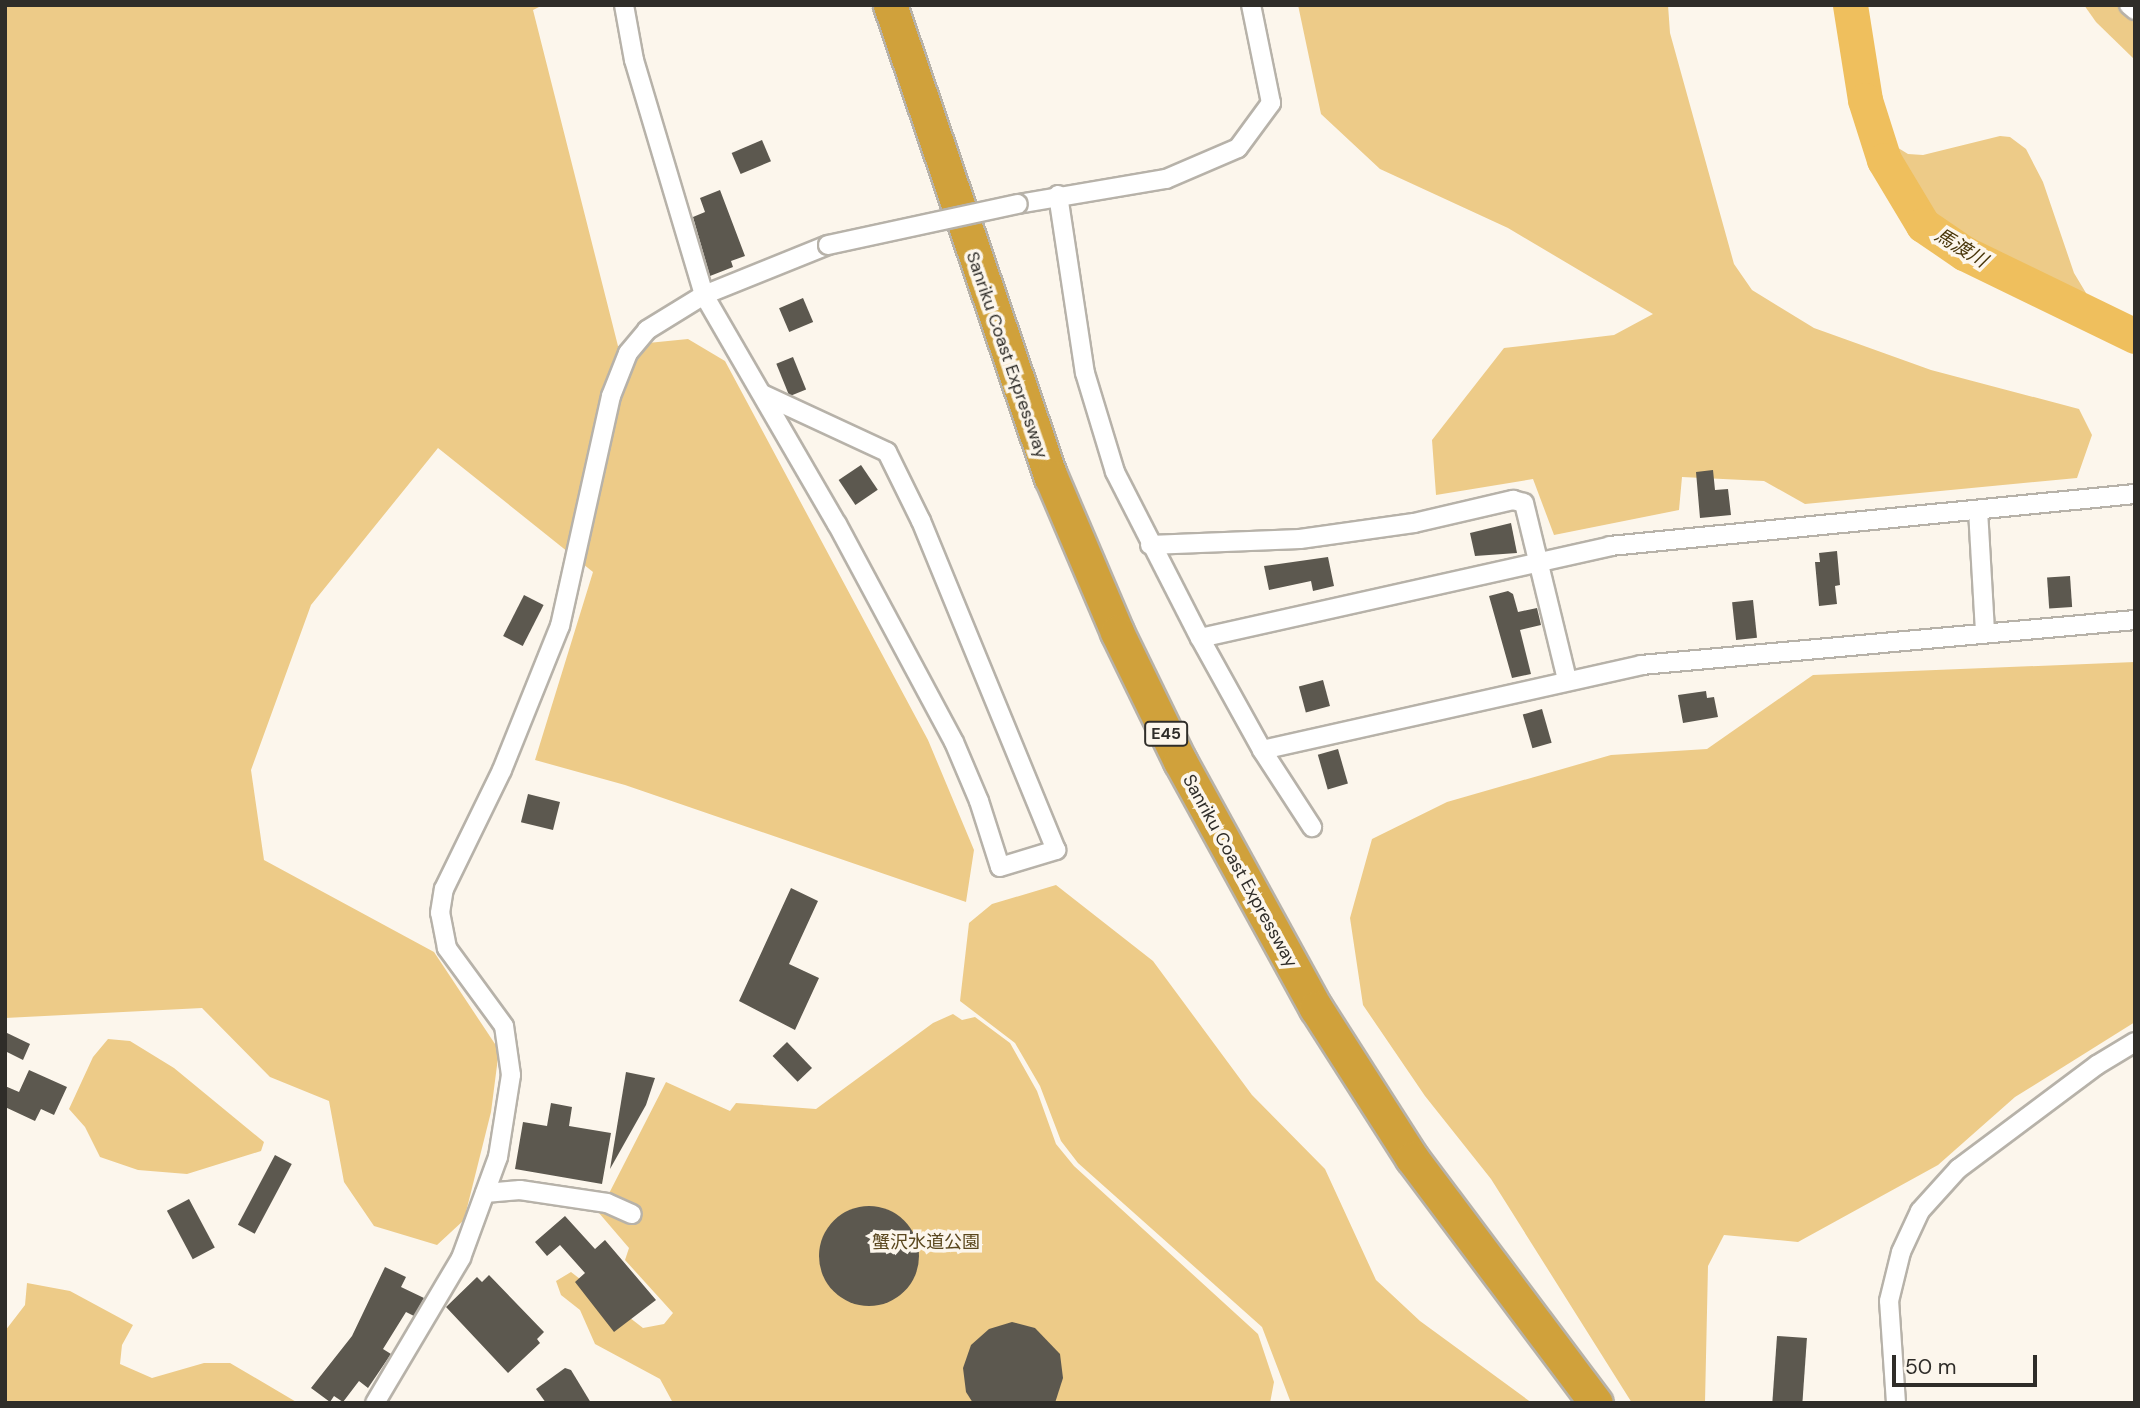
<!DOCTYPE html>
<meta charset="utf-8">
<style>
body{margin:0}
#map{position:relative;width:2140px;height:1408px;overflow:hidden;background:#fcf6ec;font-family:"DM Sans","Noto Sans JP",sans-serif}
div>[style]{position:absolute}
.green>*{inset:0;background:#edcb88}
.river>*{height:35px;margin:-17.5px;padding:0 17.5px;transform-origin:17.5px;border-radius:17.5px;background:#efbf5d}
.building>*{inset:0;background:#5c584f;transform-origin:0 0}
.round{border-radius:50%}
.roads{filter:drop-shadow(2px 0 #b7b2a9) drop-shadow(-2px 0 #b7b2a9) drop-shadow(0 2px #b7b2a9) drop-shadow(0 -2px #b7b2a9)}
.minor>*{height:18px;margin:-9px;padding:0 9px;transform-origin:9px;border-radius:9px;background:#fff}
.motorway>*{height:33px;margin:-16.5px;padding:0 16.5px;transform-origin:16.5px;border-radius:16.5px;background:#d0a13b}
.bridges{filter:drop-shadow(2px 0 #b7b2a9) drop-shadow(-2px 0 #b7b2a9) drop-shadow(0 2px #b7b2a9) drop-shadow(0 -2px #b7b2a9)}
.minor-bridge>*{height:18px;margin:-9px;padding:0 9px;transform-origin:9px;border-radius:9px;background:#fff}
span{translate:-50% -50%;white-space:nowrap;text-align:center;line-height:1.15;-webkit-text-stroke:7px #fcf6ec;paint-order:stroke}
.shield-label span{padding:2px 5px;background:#fcf6ec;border:2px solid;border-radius:5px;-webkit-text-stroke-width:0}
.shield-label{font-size:16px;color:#2f2d29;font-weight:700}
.street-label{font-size:18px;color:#2f2d29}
.park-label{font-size:18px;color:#5a471e}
.water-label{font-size:19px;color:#483509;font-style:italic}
.frame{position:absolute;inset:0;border:7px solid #2f2d29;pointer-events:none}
.scale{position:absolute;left:1892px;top:1355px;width:145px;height:32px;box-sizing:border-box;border:4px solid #2f2d29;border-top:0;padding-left:9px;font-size:21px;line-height:24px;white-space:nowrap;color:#2f2d29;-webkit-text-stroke:5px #fcf6ec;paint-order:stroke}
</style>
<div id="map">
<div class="green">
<div style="clip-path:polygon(5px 5px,543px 5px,533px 10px,618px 346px,688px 339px,725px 361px,928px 740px,974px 850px,966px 902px,625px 785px,535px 760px,593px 572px,438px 448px,311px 605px,251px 770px,264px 860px,434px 952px,499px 1050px,491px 1112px,464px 1220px,437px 1245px,374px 1226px,344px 1182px,329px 1101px,270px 1077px,202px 1008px,5px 1018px)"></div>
<div style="clip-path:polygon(1298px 5px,1668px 5px,1670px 33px,1734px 264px,1752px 290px,1814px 328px,1931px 370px,2079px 409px,2092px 435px,2077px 478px,1805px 504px,1764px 481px,1682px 477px,1679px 510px,1554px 535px,1533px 479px,1436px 495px,1432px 440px,1504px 348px,1614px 335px,1653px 314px,1508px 228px,1380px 169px,1321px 114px)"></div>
<div style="clip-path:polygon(2084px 5px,2135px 5px,2135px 60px,2096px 22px)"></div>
<div style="clip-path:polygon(2000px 136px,2010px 137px,2026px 149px,2043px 182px,2074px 273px,2086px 293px,2078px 299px,1936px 219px,1915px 195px,1893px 153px,1895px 146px,1908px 154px,1923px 155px)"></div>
<div style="clip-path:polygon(2135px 662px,2135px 1022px,2015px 1097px,1938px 1165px,1798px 1242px,1724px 1235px,1708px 1266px,1705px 1403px,1632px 1403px,1491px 1179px,1425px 1096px,1363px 1005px,1350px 918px,1372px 839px,1447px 802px,1611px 755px,1707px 749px,1813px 675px)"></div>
<div style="clip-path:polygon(1056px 885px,1153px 961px,1252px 1095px,1325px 1169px,1376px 1280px,1420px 1321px,1532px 1403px,1291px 1403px,1262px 1327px,1078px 1163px,1061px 1141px,1040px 1086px,1015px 1043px,960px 1001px,969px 923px,992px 904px)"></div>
<div style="clip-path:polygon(953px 1014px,962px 1020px,975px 1017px,1010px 1043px,1037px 1091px,1056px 1144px,1074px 1166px,1258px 1334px,1274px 1382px,1270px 1403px,673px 1403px,660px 1379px,595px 1344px,580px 1310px,561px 1295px,556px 1281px,571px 1272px,643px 1328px,664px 1324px,673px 1313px,625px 1260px,629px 1248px,599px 1213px,666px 1082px,730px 1111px,736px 1103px,816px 1109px,933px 1023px)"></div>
<div style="clip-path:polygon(108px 1039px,130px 1041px,174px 1068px,264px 1142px,261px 1151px,187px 1174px,138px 1170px,100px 1157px,85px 1127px,69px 1109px,93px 1057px)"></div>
<div style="clip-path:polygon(27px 1283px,70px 1291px,133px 1325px,122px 1345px,120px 1364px,152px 1378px,204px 1363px,230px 1363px,298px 1403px,5px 1403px,5px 1331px,25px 1305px)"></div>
</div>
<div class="river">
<div style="left:1850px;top:5px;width:96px;rotate:81deg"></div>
<div style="left:1865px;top:100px;width:63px;rotate:72.4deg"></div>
<div style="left:1884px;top:160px;width:76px;rotate:59deg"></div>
<div style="left:1923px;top:225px;width:50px;rotate:34.3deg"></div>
<div style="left:1964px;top:253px;width:190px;rotate:25.9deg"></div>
</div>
<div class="building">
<div style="left:762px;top:140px;width:23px;height:33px;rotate:67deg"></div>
<div style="clip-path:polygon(720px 190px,745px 256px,731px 261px,733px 267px,710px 276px,693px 217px,705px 212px,700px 198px)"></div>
<div style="left:803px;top:298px;width:26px;height:26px;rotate:67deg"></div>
<div style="left:793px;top:357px;width:35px;height:18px;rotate:68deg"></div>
<div style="left:861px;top:465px;width:30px;height:27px;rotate:56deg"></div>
<div style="clip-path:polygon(1713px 470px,1715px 490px,1728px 489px,1731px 515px,1700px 518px,1696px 472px)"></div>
<div style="clip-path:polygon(1511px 523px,1517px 553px,1475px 556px,1470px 533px)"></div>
<div style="clip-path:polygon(1837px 551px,1840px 585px,1835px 586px,1837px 604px,1819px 606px,1815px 562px,1820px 562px,1819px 553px)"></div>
<div style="clip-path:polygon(1328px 557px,1334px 586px,1313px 591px,1311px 581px,1269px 590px,1264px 566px)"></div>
<div style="left:2070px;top:576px;width:31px;height:23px;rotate:86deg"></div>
<div style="clip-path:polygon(1508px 591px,1513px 594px,1518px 612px,1537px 608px,1541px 625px,1520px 630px,1531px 674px,1512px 678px,1489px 596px)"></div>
<div style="left:524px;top:595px;width:22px;height:46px;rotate:27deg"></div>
<div style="left:1753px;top:600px;width:38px;height:21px;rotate:84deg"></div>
<div style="left:1323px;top:680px;width:27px;height:25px;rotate:75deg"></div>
<div style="clip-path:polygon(1706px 691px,1707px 698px,1714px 697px,1718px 717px,1683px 723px,1678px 695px)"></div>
<div style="left:1542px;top:709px;width:35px;height:20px;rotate:74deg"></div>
<div style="left:1338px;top:749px;width:36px;height:21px;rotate:74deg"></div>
<div style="left:528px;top:794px;width:33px;height:29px;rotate:14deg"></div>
<div style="clip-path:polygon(791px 888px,818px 901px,789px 964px,819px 978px,795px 1030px,739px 1001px)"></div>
<div style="clip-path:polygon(5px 1032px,30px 1044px,23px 1060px,5px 1051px)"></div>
<div style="left:787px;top:1042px;width:36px;height:20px;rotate:46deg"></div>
<div style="clip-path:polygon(29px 1070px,67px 1087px,54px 1115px,41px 1109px,35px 1121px,5px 1107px,5px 1086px,19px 1092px)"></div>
<div style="clip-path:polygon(626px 1072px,655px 1078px,646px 1105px,610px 1169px)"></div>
<div style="clip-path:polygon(551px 1103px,572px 1107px,569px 1126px,611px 1133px,602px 1184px,515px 1169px,523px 1122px,547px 1126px)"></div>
<div style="left:275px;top:1155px;width:19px;height:79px;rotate:28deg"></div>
<div style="left:189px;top:1199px;width:55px;height:25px;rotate:62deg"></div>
<div class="round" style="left:819px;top:1206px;width:100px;height:100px"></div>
<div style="clip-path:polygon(565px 1216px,595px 1249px,605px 1240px,656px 1300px,614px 1332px,575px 1282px,585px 1273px,560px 1245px,547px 1256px,535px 1242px)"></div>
<div style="clip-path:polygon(385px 1267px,406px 1277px,401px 1287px,424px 1298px,414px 1316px,406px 1312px,383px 1349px,391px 1354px,368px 1388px,359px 1381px,343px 1402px,334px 1396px,330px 1402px,311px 1388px,352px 1336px)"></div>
<div style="clip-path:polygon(489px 1275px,544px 1332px,537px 1339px,540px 1343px,508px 1373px,446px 1307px,477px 1277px,482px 1282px)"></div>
<div style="clip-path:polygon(1012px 1322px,1035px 1328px,1060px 1354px,1063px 1378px,1055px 1403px,973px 1403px,966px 1392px,963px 1368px,971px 1345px,989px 1329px)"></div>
<div style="left:1777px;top:1336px;width:30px;height:67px;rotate:4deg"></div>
<div style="clip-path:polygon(565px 1368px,571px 1370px,591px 1403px,546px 1403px,536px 1389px)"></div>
</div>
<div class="roads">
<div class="minor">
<div style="left:624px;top:5px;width:56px;rotate:79.7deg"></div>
<div style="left:634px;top:60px;width:245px;rotate:73.4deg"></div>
<div style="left:704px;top:295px;width:265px;rotate:59.9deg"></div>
<div style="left:837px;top:524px;width:247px;rotate:61.8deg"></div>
<div style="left:954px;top:742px;width:64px;rotate:67deg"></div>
<div style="left:979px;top:801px;width:69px;rotate:72.3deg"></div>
<div style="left:1000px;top:867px;width:59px;rotate:-16.9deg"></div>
<div style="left:1056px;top:850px;width:356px;rotate:-112.3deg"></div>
<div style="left:921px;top:521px;width:77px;rotate:-116.2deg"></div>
<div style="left:887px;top:452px;width:136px;rotate:-155.1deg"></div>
<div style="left:2129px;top:5px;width:8px;rotate:40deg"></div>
<div style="left:1058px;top:195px;width:180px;rotate:81.4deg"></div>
<div style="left:1085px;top:373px;width:103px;rotate:73.1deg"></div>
<div style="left:1115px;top:472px;width:186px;rotate:62.9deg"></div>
<div style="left:1200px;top:638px;width:128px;rotate:61deg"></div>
<div style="left:1262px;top:750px;width:92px;rotate:57deg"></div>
<div style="left:1018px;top:204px;width:150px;rotate:-9.6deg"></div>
<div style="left:1166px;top:179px;width:78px;rotate:-23.3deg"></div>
<div style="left:1238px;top:148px;width:56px;rotate:-53.7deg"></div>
<div style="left:1271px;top:103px;width:100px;rotate:-101.5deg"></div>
<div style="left:1978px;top:510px;width:123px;rotate:86.7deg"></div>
<div style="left:1150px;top:545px;width:150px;rotate:-2.3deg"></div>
<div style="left:1300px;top:539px;width:115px;rotate:-8deg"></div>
<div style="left:1414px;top:523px;width:102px;rotate:-13.1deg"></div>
<div style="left:1513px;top:500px;width:11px;rotate:15deg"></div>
<div style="left:1524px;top:503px;width:182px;rotate:76.3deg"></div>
<div style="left:1200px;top:638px;width:420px;rotate:-12.6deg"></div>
<div style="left:1610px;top:546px;width:528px;rotate:-5.66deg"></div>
<div style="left:1262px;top:750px;width:388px;rotate:-12.6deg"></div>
<div style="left:1641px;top:665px;width:496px;rotate:-5.2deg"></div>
<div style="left:485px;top:1193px;width:35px;rotate:-5deg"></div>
<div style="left:520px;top:1190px;width:88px;rotate:8.5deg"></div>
<div style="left:607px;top:1203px;width:27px;rotate:24deg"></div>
<div style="left:375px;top:1403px;width:169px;rotate:-59.3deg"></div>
<div style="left:461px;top:1258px;width:108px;rotate:-69.9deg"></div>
<div style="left:498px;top:1157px;width:83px;rotate:-81deg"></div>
<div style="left:511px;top:1075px;width:49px;rotate:-98.1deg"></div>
<div style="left:504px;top:1026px;width:97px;rotate:-126.2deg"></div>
<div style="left:447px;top:948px;width:36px;rotate:-101deg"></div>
<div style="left:440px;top:913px;width:24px;rotate:-81deg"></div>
<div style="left:444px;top:889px;width:132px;rotate:-64deg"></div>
<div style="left:502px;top:770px;width:155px;rotate:-68.1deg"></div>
<div style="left:560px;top:626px;width:236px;rotate:-77.5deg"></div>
<div style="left:611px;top:396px;width:46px;rotate:-68.4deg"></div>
<div style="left:628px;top:353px;width:30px;rotate:-50deg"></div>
<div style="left:647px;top:330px;width:67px;rotate:-31.6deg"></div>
<div style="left:704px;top:295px;width:134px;rotate:-22deg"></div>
<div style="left:1896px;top:1403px;width:102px;rotate:-93.9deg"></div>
<div style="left:1889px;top:1301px;width:50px;rotate:-76.2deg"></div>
<div style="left:1901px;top:1252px;width:45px;rotate:-65.1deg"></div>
<div style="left:1920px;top:1211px;width:57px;rotate:-47.9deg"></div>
<div style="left:1958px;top:1169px;width:174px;rotate:-36.8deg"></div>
<div style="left:2097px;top:1065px;width:44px;rotate:-31.2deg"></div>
</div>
<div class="motorway">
<div style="left:890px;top:5px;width:499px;rotate:71.2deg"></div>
<div style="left:1051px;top:477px;width:168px;rotate:66.9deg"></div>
<div style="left:1117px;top:632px;width:144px;rotate:64deg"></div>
<div style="left:1180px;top:761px;width:282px;rotate:61.2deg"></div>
<div style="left:1316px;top:1008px;width:178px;rotate:57.4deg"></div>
<div style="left:1412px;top:1158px;width:306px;rotate:53.1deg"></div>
</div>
</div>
<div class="bridges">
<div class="minor-bridge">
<div style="left:828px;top:245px;width:194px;rotate:-12.2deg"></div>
</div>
</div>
<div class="shield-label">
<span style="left:1166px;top:734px">E45</span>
</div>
<div class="street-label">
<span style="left:1007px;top:355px;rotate:71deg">Sanriku Coast Expressway</span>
<span style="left:1240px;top:871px;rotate:61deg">Sanriku Coast Expressway</span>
</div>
<div class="park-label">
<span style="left:926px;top:1242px">蟹沢水道公園</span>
</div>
<div class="water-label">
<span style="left:1961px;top:248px;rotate:31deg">馬渡川</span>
</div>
<div class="frame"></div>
<div class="scale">50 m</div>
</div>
